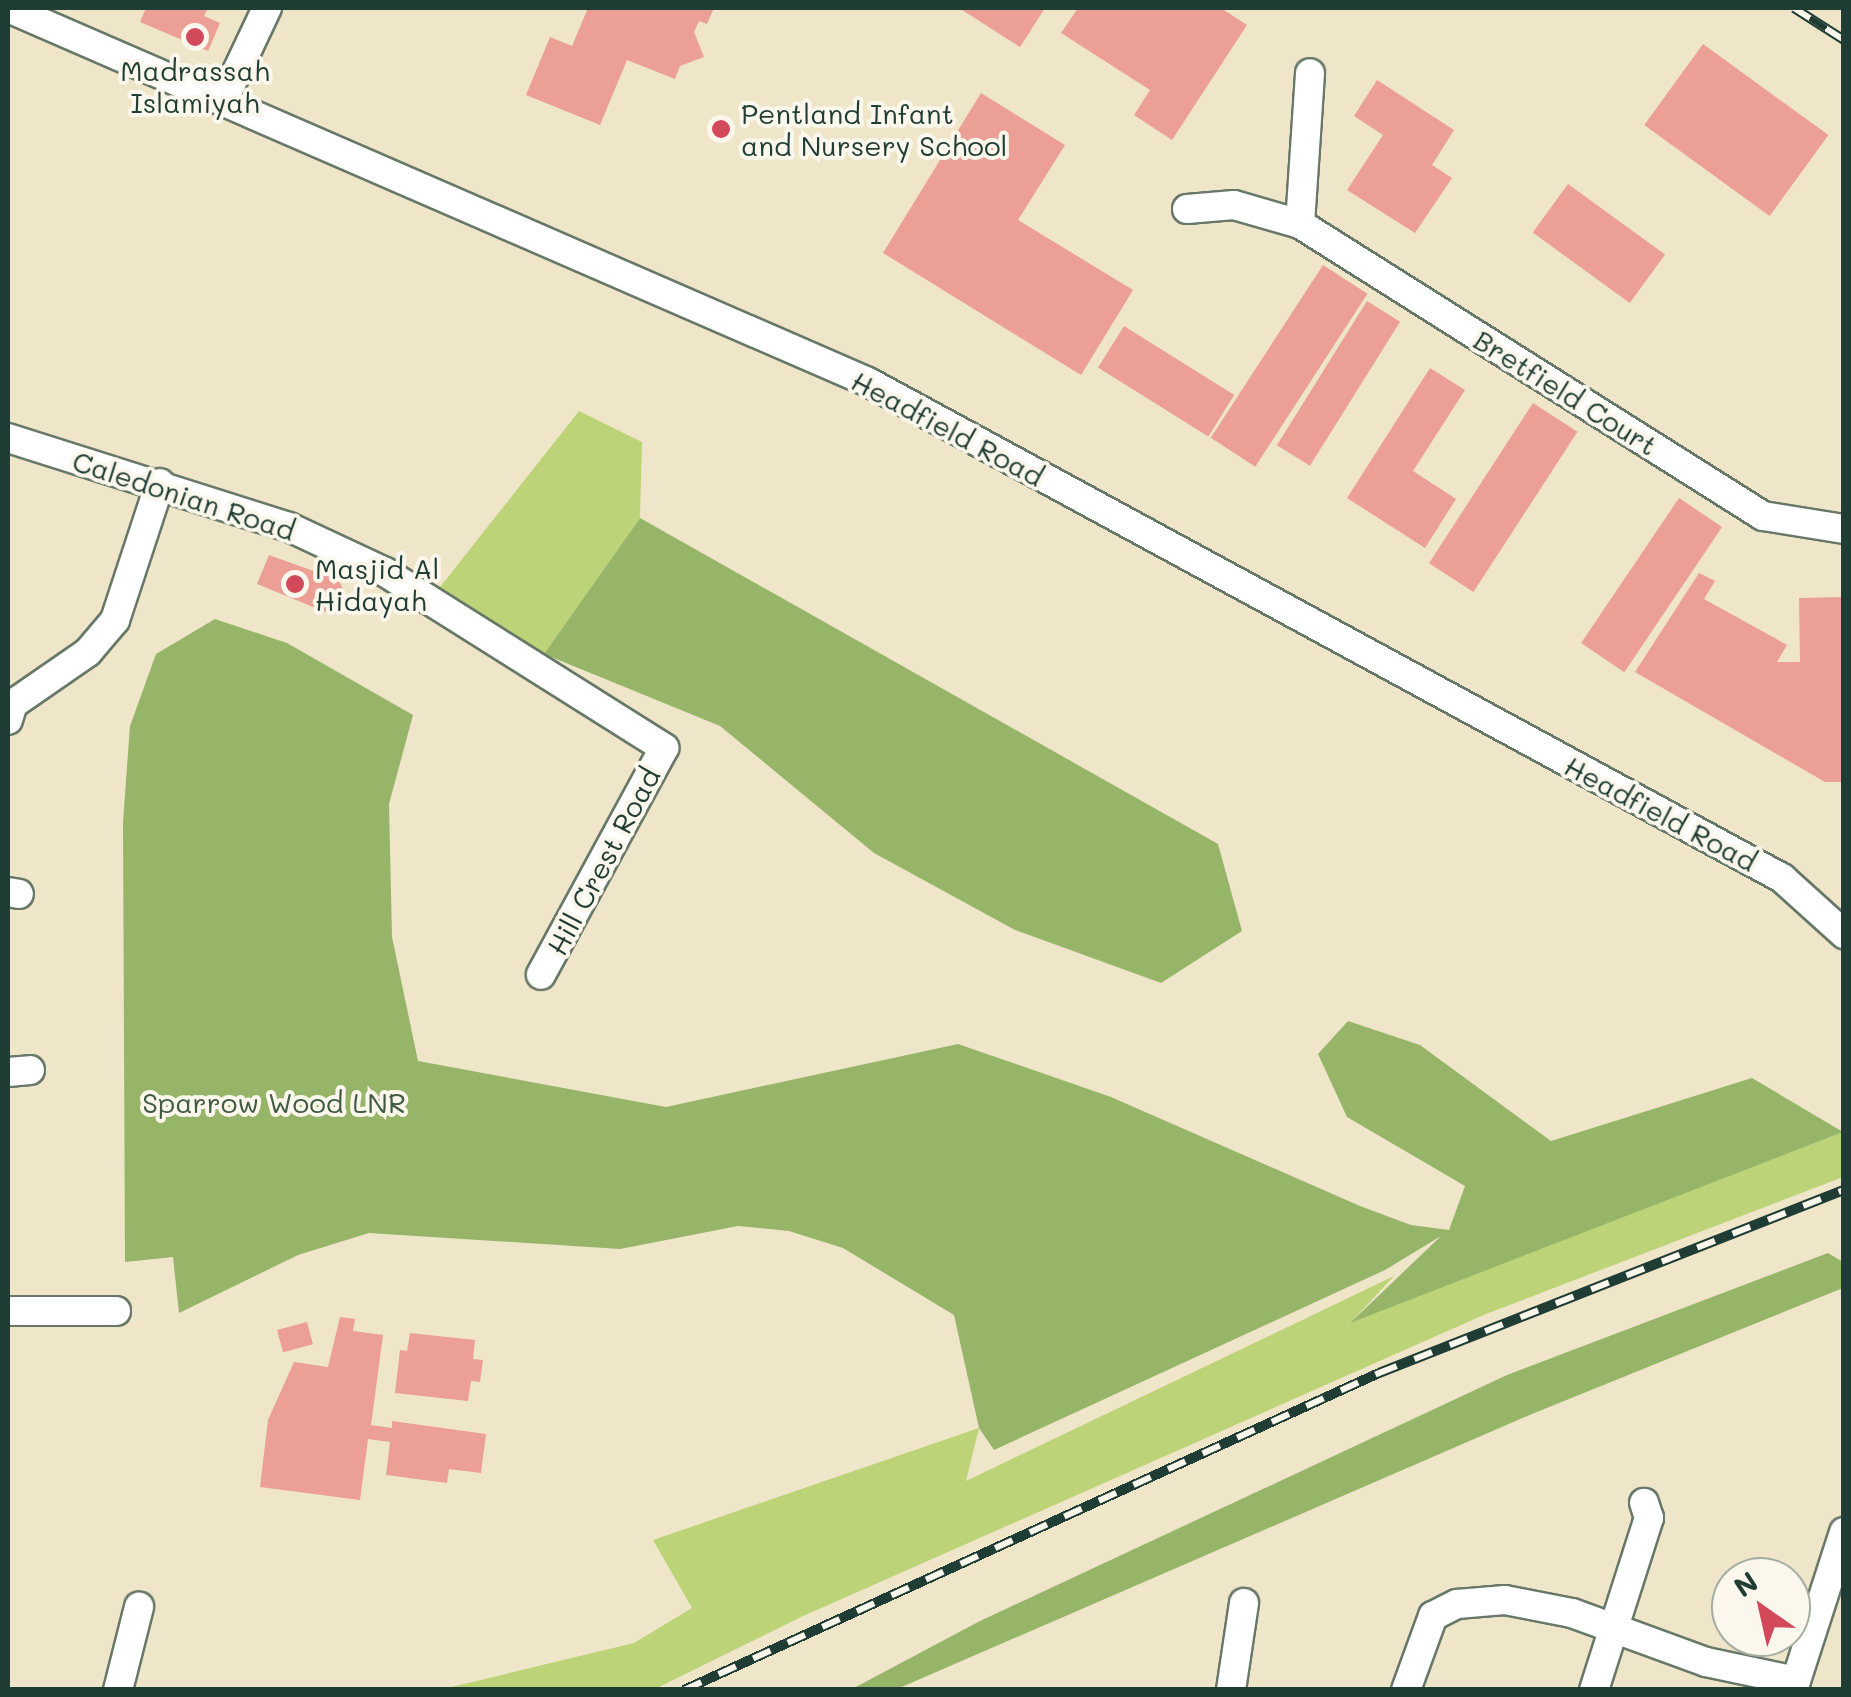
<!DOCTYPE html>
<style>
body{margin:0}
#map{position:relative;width:1851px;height:1697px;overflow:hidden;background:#efe6c9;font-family:Mali,sans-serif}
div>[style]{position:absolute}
.green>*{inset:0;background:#bdd377}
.forest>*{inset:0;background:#96b568}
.building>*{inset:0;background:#eb9f95;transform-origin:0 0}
.roads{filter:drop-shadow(2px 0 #687868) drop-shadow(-2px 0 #687868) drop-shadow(0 2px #687868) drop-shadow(0 -2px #687868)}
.minor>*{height:28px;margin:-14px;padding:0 14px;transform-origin:14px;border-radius:14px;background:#fff}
.rail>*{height:10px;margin-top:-5px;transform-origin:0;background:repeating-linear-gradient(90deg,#fbf7ec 0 19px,#1f3d34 0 38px);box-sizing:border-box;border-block:2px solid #1f3d34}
.dots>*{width:28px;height:28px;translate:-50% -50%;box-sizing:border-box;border:5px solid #fbf7ec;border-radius:50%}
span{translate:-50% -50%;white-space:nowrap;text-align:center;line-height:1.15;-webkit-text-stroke:8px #fbf7ec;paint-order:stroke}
.poi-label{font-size:28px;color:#1f3d34}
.left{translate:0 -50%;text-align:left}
.street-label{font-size:28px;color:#1f3d34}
.park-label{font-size:28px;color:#3f5b41}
.frame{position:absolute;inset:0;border:10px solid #1f3d34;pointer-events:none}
.north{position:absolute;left:1711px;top:1557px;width:100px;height:100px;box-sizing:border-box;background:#fbf7ec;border:2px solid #a3ada2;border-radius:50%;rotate:326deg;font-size:28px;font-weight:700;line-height:40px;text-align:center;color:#1f3d34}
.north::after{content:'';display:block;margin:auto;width:35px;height:45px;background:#d1495b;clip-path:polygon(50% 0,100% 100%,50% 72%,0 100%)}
</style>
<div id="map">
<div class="green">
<div style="clip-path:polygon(579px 411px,642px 442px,640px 518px,544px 654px,433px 596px)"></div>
<div style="clip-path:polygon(1843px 1132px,1843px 1177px,1486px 1314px,801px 1617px,655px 1689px,439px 1690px,634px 1643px,692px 1608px,653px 1540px,979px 1428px,966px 1481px,1394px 1276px,1352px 1321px)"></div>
</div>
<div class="forest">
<div style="clip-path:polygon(640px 518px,1218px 844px,1242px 931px,1161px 983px,1015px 930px,874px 853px,720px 726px,544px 654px)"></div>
<div style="clip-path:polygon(215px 619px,287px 643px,413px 715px,389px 804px,392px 937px,418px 1061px,666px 1107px,958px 1044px,1111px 1097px,1360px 1206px,1411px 1225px,1449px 1230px,1465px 1186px,1347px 1117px,1318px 1054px,1348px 1021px,1420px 1045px,1551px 1141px,1752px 1078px,1843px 1132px,1350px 1323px,1441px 1236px,1385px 1270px,994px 1450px,979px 1428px,954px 1315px,843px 1248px,789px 1231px,738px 1226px,620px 1249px,369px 1233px,298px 1255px,179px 1313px,173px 1257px,125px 1262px,123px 822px,130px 726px,156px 654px)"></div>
<div style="clip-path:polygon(1828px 1253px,1843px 1262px,1843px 1288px,1532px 1414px,897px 1689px,852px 1689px,980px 1621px,1507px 1375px)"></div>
</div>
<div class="building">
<div style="clip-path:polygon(146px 8px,208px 8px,204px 16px,220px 23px,208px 51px,140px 22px)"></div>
<div style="clip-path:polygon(588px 8px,714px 8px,707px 24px,699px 21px,694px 32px,704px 57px,680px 66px,675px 79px,627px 60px,600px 125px,526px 95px,550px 37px,572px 46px)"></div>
<div style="clip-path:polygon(959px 8px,1045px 8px,1020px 47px)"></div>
<div style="clip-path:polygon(1078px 8px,1221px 8px,1247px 25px,1172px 140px,1134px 115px,1150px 90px,1061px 33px)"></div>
<div style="left:1703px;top:44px;width:155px;height:100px;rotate:36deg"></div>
<div style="clip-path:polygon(1377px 80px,1454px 130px,1432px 165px,1452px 178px,1415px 233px,1347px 190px,1383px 135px,1354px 116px)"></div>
<div style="clip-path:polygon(981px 93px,1065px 145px,1018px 220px,1133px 290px,1081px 375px,883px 253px)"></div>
<div style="left:1568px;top:184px;width:120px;height:60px;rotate:36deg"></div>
<div style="left:1323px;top:265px;width:53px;height:206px;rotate:33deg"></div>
<div style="left:1367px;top:301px;width:39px;height:170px;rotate:32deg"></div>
<div style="left:1124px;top:326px;width:130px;height:49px;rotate:32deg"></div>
<div style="clip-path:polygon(1430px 368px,1465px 390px,1413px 471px,1456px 499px,1425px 548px,1347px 498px)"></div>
<div style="left:1533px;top:403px;width:53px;height:191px;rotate:33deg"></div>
<div style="left:1679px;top:498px;width:52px;height:175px;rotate:34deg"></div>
<div style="clip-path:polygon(269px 555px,333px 578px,333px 585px,339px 581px,345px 593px,330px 600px,336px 609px,328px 613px,257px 584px)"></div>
<div style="clip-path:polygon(1699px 573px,1715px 581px,1704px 599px,1787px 645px,1777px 662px,1800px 662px,1799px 598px,1844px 597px,1844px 782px,1825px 782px,1635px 672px)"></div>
<div style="clip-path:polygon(340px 1317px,355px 1319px,353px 1331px,383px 1335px,371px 1425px,392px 1428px,392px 1421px,486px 1434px,481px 1473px,449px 1469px,447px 1483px,386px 1475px,390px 1442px,368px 1439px,360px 1500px,260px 1487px,268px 1420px,294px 1362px,328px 1367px)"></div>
<div style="left:307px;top:1322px;width:23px;height:31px;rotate:75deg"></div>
<div style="clip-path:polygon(410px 1333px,475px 1340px,473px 1359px,483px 1360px,480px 1382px,471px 1381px,468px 1401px,395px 1393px,400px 1350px,407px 1351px)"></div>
</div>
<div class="roads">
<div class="minor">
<div style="left:8px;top:8px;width:938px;rotate:23.5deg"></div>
<div style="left:868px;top:382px;width:1040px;rotate:28.49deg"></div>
<div style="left:1782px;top:878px;width:84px;rotate:42.1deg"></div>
<div style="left:223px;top:101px;width:103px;rotate:-64.7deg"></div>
<div style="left:1187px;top:209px;width:47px;rotate:-4.9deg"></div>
<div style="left:1234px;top:205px;width:69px;rotate:16.1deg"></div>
<div style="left:1300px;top:224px;width:547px;rotate:32.24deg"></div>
<div style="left:1763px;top:516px;width:82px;rotate:9.1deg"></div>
<div style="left:1300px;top:224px;width:151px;rotate:-86.2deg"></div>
<div style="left:8px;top:438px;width:295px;rotate:17.6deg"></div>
<div style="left:289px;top:527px;width:106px;rotate:25.1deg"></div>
<div style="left:385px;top:572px;width:330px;rotate:32.2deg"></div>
<div style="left:664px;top:748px;width:258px;rotate:118.5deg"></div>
<div style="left:8px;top:720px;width:17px;rotate:-73deg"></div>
<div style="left:13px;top:704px;width:91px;rotate:-34.7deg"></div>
<div style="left:88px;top:652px;width:42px;rotate:-49.8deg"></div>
<div style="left:115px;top:620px;width:144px;rotate:-71.8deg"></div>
<div style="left:8px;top:892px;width:11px;rotate:10deg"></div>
<div style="left:8px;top:1072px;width:22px;rotate:-5deg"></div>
<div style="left:8px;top:1311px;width:108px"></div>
<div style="left:118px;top:1690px;width:86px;rotate:-75.8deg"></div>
<div style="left:1231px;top:1690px;width:88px;rotate:-81.5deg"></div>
<div style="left:1406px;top:1690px;width:79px;rotate:-70deg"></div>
<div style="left:1433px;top:1616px;width:27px;rotate:-27deg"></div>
<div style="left:1457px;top:1604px;width:48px;rotate:-4.8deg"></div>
<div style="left:1505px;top:1600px;width:68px;rotate:11deg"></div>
<div style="left:1572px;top:1613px;width:143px;rotate:20.1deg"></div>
<div style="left:1706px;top:1662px;width:92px;rotate:11.9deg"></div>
<div style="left:1594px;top:1690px;width:181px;rotate:-72.3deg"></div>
<div style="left:1649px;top:1518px;width:16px;rotate:-108deg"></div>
<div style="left:1793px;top:1690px;width:166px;rotate:-72.1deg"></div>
</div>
</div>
<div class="rail">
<div style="left:1794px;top:8px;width:59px;rotate:32.6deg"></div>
<div style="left:684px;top:1690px;width:764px;rotate:-24.52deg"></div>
<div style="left:1379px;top:1373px;width:500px;rotate:-21.5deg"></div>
</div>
<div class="dots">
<div style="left:195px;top:37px;background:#d1495b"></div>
<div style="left:721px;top:129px;background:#d1495b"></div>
<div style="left:295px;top:584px;background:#d1495b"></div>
</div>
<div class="poi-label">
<span style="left:195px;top:86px">Madrassah<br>Islamiyah</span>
<span class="left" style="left:741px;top:129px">Pentland Infant<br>and Nursery School</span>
<span class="left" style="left:315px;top:584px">Masjid Al<br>Hidayah</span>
</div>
<div class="street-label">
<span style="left:1566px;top:392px;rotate:32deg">Bretfield Court</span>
<span style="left:948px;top:428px;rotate:28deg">Headfield Road</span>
<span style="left:184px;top:495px;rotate:18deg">Caledonian Road</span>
<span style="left:1661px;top:813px;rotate:28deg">Headfield Road</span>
<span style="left:603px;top:861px;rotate:-62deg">Hill Crest Road</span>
</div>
<div class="park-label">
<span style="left:274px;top:1102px">Sparrow Wood LNR</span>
</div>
<div class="frame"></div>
<div class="north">N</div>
</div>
